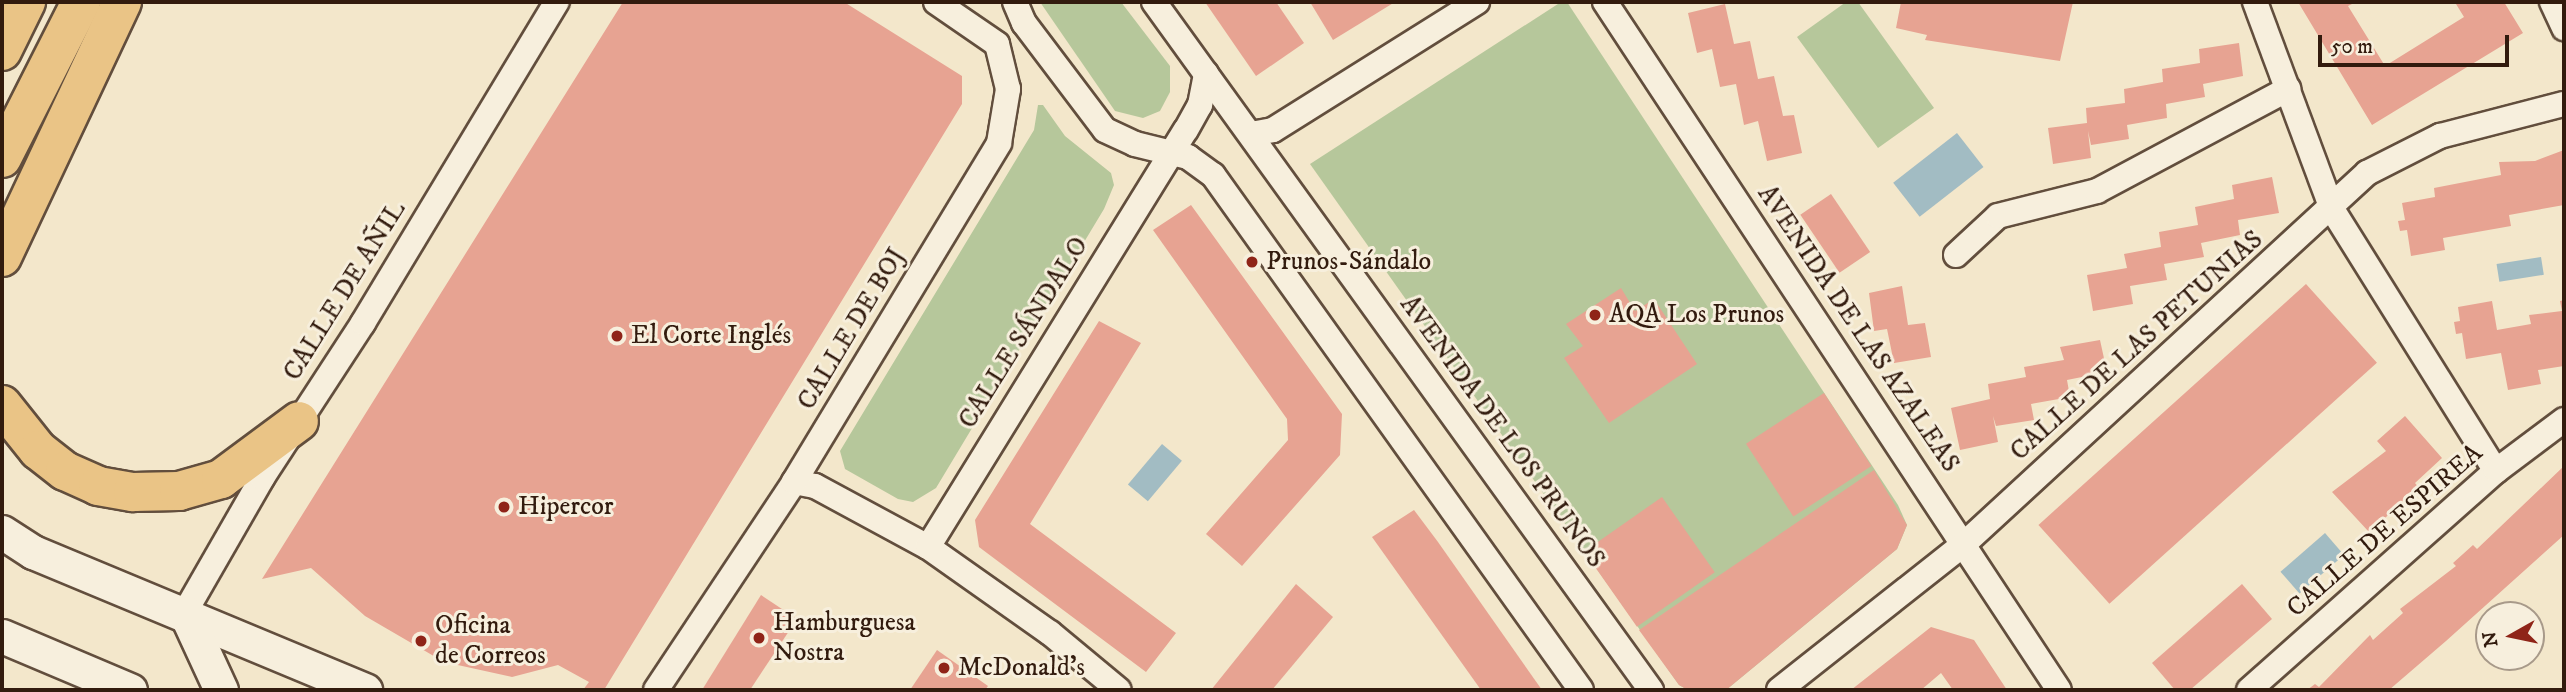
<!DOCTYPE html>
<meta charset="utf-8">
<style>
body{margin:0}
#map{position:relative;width:2566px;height:692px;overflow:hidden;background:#f3e7cb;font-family:"IM FELL DW Pica",serif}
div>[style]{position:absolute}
.green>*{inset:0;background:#b6c79b}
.water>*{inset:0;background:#a2bcc3;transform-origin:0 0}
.building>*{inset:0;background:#e7a392;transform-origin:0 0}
.roads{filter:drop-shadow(2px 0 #624e3d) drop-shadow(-2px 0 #624e3d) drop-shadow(0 2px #624e3d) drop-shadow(0 -2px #624e3d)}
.street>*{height:24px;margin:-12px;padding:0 12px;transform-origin:12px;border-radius:12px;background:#f7efdd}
.secondary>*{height:33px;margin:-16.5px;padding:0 16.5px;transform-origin:16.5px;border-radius:16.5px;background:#f7efdd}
.highway>*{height:38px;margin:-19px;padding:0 19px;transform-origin:19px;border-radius:19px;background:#eac486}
.dots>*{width:19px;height:19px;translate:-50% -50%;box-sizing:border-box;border:4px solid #f7efdd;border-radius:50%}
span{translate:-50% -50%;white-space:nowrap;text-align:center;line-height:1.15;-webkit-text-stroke:6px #f7efdd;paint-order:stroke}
.poi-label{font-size:26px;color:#321b0e}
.left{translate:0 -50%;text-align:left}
.street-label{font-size:26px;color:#321b0e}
.frame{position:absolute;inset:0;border:4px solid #321b0e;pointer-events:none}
.north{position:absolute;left:2475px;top:601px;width:70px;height:70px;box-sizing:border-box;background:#f7efdd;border:2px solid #a89a8a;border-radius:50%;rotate:261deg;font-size:19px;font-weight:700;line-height:28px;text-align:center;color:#321b0e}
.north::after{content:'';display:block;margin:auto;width:24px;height:32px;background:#8f2418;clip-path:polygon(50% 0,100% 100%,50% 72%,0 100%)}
.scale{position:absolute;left:2318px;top:35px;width:191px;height:32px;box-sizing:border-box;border:4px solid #321b0e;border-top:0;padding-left:9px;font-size:21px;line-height:24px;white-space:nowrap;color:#321b0e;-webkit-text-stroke:5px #f7efdd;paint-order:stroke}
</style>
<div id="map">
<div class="green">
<div style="clip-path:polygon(1040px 2px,1121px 2px,1170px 66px,1170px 92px,1160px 111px,1143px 118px,1115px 111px)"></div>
<div style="clip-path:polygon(1561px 2px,1567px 2px,1898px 505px,1907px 525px,1897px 549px,1726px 690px,1688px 690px,1679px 685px,1310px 164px)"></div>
<div style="clip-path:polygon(1846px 2px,1858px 2px,1934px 108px,1878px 148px,1797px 37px)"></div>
<div style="clip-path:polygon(1038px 105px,1043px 105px,1065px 136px,1111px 173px,1114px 185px,1104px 209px,936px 488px,913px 502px,898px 499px,845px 469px,840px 451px,1034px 130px)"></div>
</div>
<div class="water">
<div style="left:1957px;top:133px;width:43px;height:81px;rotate:52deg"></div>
<div style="left:2541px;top:257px;width:18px;height:45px;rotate:81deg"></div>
<div style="left:1162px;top:444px;width:26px;height:53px;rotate:40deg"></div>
<div style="left:2325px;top:533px;width:29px;height:59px;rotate:49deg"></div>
</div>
<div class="building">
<div style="clip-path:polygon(623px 2px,844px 2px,962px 76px,962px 104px,604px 690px,583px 690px,589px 682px,558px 665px,512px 677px,444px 662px,365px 616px,311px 568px,262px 579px)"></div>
<div style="clip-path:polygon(1205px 2px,1276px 2px,1304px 43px,1256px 76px)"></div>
<div style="clip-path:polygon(1310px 2px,1395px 2px,1333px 40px)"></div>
<div style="clip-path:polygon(1901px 2px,2073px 2px,2060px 61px,1925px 40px,1927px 35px,1896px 28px)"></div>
<div style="clip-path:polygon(2298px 2px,2356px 2px,2348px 6px,2385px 66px,2464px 17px,2456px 4px,2460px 2px,2504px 2px,2523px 33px,2372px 125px)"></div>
<div style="clip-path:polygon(1725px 4px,1734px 44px,1750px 41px,1758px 79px,1774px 76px,1783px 116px,1794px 115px,1802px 153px,1767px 161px,1758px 121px,1744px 125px,1736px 84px,1720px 87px,1712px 49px,1697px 53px,1688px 13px)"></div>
<div style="clip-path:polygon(2239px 43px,2243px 76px,2203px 84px,2205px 97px,2166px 104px,2167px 118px,2127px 125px,2129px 139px,2091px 145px,2088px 131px,2091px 158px,2053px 164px,2048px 128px,2087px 123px,2086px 108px,2125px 103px,2124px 89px,2163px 82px,2162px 69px,2200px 63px,2199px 49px)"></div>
<div style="clip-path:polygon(2564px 150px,2564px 205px,2509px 215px,2511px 226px,2443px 238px,2445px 250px,2411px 256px,2407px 230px,2400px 231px,2398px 221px,2405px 220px,2402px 203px,2435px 197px,2434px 188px,2501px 175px,2499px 162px,2535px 161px)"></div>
<div style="clip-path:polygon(2272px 177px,2279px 213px,2238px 220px,2240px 235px,2201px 243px,2204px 257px,2164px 264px,2167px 280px,2130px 286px,2133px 304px,2093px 311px,2087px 275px,2127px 268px,2124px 254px,2161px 247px,2159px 232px,2198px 225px,2195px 207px,2234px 199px,2232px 185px)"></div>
<div style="left:1831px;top:194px;width:70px;height:37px;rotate:56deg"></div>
<div style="clip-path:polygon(1191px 205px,1342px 414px,1340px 455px,1242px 566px,1206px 534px,1288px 440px,1287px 419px,1153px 230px)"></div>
<div style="left:2306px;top:284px;width:106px;height:360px;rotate:48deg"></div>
<div style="clip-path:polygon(1902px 286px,1908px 325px,1925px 323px,1931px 357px,1894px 363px,1887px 329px,1874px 331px,1869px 293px)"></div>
<div style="clip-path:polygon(1621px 288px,1635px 311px,1654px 299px,1697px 364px,1609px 423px,1564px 358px,1583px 346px,1566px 324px)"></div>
<div style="clip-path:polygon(2564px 300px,2564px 366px,2538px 370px,2541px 384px,2508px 390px,2501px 353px,2466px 359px,2462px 333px,2456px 334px,2454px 322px,2460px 321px,2458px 307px,2492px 301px,2497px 330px,2531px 324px,2529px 315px,2562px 311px,2560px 301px)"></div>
<div style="clip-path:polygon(1099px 321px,1141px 343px,1030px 524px,1176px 633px,1146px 672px,979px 547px,975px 520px)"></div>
<div style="clip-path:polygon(2100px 340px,2107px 372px,2067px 380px,2070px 397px,2031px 404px,2034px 420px,1996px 426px,1993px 416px,1998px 442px,1960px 450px,1951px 408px,1990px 399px,1988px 384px,2026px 377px,2024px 367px,2064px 360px,2060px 347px)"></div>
<div style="left:1824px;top:393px;width:87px;height:93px;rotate:57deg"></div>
<div style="clip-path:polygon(2405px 416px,2442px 458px,2415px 483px,2419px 488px,2369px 532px,2332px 492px,2386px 451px,2377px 441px)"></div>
<div style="clip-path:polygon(2564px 466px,2564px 535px,2446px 641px,2389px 690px,2307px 690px,2315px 684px,2319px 687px,2370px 635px,2373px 640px,2403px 613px,2400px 609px,2456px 566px,2453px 563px,2473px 545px,2477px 549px)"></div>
<div style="clip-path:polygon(1874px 470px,1907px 525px,1897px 549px,1726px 690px,1688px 690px,1679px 685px,1639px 630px)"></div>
<div style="left:1662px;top:497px;width:92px;height:95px;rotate:55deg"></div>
<div style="clip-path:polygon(1414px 510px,1438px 542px,1542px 690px,1481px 690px,1372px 537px)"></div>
<div style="clip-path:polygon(1296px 584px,1333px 617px,1272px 690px,1211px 690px)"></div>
<div style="clip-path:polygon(2242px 584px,2272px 619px,2190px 690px,2175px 690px,2152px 663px)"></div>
<div style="clip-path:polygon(761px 595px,797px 619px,750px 690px,702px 690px)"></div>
<div style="clip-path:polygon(1931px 627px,1974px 640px,2007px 690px,1953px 690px,1941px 673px,1921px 690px,1851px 690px)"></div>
<div style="clip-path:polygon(937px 650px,988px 686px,985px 690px,910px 690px)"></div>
</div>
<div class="roads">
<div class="street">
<div style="left:1015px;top:2px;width:23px;rotate:67deg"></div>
<div style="left:1024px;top:23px;width:134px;rotate:52.9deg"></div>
<div style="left:1105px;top:130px;width:33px;rotate:25deg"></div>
<div style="left:1135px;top:144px;width:55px;rotate:13.8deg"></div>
<div style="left:1188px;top:157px;width:31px;rotate:36deg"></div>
<div style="left:1213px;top:175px;width:633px;rotate:54.45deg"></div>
<div style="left:1154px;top:2px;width:849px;rotate:54.16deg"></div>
<div style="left:1605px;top:2px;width:824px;rotate:56.58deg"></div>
<div style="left:2255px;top:2px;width:221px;rotate:69.6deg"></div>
<div style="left:2332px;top:209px;width:309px;rotate:58deg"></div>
<div style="left:2552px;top:2px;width:29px;rotate:65deg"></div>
<div style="left:1251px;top:134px;width:22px;rotate:-10deg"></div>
<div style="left:1273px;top:130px;width:241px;rotate:-32.1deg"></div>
<div style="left:1956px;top:255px;width:57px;rotate:-42.9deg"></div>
<div style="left:1998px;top:216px;width:102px;rotate:-14.2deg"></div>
<div style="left:2097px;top:191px;width:217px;rotate:-28.1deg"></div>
<div style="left:794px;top:482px;width:21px;rotate:11deg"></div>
<div style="left:815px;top:486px;width:128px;rotate:28.4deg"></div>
<div style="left:928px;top:547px;width:149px;rotate:35.2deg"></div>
<div style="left:1050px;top:633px;width:89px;rotate:39.6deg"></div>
<div style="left:928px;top:547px;width:490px;rotate:-58.3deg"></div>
<div style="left:1186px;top:130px;width:29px;rotate:-61deg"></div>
<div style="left:1200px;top:105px;width:32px;rotate:-79deg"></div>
<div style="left:185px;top:612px;width:155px;rotate:-60.1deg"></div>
<div style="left:262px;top:478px;width:185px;rotate:-56.9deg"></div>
<div style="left:363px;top:323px;width:375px;rotate:-58.9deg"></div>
<div style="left:656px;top:690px;width:250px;rotate:-56.4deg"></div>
<div style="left:794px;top:482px;width:396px;rotate:-58.8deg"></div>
<div style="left:999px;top:143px;width:55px;rotate:-80.5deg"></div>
<div style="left:1008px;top:89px;width:46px;rotate:-103.7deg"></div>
<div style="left:997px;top:44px;width:74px;rotate:-145.5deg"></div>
<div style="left:1779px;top:690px;width:236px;rotate:-38.3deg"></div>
<div style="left:1964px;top:544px;width:548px;rotate:-42.63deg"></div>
<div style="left:2367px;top:173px;width:82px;rotate:-26.9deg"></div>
<div style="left:2440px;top:136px;width:128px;rotate:-14.5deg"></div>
<div style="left:2249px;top:690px;width:330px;rotate:-41.6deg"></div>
<div style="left:2496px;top:471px;width:85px;rotate:-36.9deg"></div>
</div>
<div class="secondary">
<div style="left:2px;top:532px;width:37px;rotate:33deg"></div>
<div style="left:33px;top:552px;width:360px;rotate:22.6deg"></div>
<div style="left:185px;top:612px;width:86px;rotate:65.2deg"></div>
<div style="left:2px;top:636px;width:139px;rotate:22.9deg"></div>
</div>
<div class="highway">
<div style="left:2px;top:51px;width:55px;rotate:-63.9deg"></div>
<div style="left:2px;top:158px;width:175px;rotate:-63.1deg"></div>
<div style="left:2px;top:257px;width:282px;rotate:-64.8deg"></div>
<div style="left:2px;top:405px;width:58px;rotate:51.3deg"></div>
<div style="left:38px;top:450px;width:34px;rotate:38deg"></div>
<div style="left:65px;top:471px;width:36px;rotate:24deg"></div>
<div style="left:98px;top:486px;width:36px;rotate:10deg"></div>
<div style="left:133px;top:492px;width:46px;rotate:-1.2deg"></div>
<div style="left:179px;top:491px;width:44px;rotate:-15.9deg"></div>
<div style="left:221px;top:479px;width:97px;rotate:-36.6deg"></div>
</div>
</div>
<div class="dots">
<div style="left:1252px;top:262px;background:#8f2418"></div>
<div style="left:1595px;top:315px;background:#8f2418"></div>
<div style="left:617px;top:336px;background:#8f2418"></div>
<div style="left:504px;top:507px;background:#8f2418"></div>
<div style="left:759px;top:638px;background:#8f2418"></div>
<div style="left:421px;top:641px;background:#8f2418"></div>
<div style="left:944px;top:668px;background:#8f2418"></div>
</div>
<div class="poi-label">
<span class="left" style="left:1266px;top:262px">Prunos-Sándalo</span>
<span class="left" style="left:1609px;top:315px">AQA Los Prunos</span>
<span class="left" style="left:631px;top:336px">El Corte Inglés</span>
<span class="left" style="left:518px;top:507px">Hipercor</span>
<span class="left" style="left:773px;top:638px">Hamburguesa<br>Nostra</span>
<span class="left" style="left:435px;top:641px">Oficina<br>de Correos</span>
<span class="left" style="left:958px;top:668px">McDonald's</span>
</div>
<div class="street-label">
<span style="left:345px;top:291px;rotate:-58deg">CALLE DE AÑIL</span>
<span style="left:852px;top:329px;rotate:-59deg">CALLE DE BOJ</span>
<span style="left:1858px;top:329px;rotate:56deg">AVENIDA DE LAS AZALEAS</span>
<span style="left:1024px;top:333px;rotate:-58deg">CALLE SÁNDALO</span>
<span style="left:2137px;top:346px;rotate:-42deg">CALLE DE LAS PETUNIAS</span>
<span style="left:1502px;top:432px;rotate:54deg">AVENIDA DE LOS PRUNOS</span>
<span style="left:2385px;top:531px;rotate:-41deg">CALLE DE ESPIREA</span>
</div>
<div class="frame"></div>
<div class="north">N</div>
<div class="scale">50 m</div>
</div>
